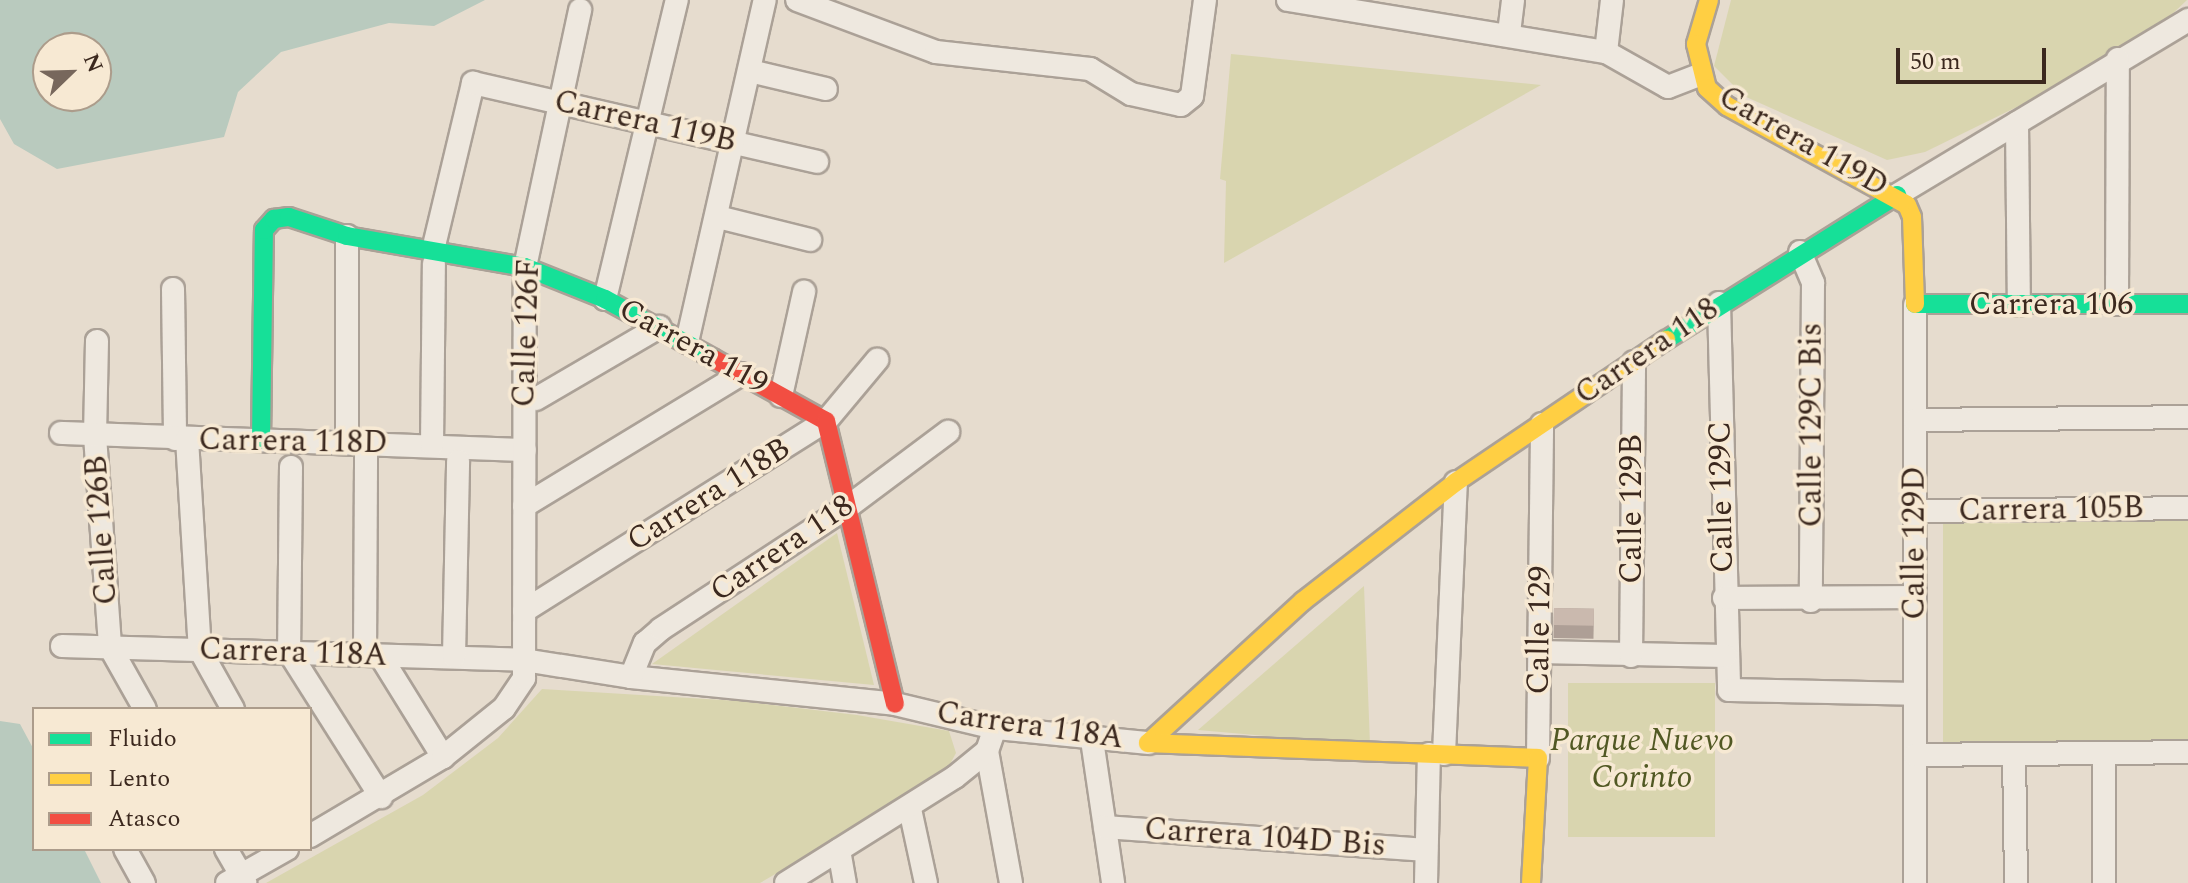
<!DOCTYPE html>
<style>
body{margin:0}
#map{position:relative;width:2188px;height:883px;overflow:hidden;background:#e6dcce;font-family:Spectral,serif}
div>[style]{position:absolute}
.green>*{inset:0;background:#d9d5af;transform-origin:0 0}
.water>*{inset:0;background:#b9cabe}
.roads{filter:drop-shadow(2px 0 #aba197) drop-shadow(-2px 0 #aba197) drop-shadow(0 2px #aba197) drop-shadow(0 -2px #aba197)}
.street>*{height:22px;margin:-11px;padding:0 11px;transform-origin:11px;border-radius:11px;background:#eee8df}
.fast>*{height:18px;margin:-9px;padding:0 9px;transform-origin:9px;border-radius:9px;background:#16e098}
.slow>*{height:18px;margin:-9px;padding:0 9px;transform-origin:9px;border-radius:9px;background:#ffcf43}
.jam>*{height:18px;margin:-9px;padding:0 9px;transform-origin:9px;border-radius:9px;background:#f24e42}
.wall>*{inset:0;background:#ae9f96;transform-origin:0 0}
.building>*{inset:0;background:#cab9ae;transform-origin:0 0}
span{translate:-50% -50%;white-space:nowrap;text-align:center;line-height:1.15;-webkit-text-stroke:7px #f7e9d3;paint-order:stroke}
.street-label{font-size:32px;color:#3b281e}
.park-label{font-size:32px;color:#515823;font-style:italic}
.legend{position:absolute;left:32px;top:707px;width:280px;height:144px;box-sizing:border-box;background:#f7e9d3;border:2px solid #ac9c8b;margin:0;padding:10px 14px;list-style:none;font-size:24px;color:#3b281e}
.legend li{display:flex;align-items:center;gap:16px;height:40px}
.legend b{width:40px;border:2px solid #ac9c8b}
.north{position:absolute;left:32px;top:32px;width:80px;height:80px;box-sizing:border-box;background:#f7e9d3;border:2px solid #ac9c8b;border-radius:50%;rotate:67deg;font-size:22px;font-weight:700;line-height:32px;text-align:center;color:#3b281e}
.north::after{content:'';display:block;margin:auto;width:28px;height:36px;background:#77675c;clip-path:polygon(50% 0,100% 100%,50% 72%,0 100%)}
.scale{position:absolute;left:1896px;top:48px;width:150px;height:36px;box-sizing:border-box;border:4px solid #3b281e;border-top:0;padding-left:10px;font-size:24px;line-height:28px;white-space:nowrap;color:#3b281e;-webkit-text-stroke:6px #f7e9d3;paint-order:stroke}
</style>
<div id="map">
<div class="green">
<div style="clip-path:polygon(1731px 0,2187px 0,2148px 37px,2035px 98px,1925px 152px,1887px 160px,1744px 96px,1714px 66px)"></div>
<div style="clip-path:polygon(1231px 54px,1541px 85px,1224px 263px,1226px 181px,1220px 179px)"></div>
<div style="left:2188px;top:519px;width:225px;height:245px;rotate:90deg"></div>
<div style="clip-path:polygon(837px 533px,874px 685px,652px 664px)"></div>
<div style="clip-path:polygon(1364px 586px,1370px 745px,1198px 730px)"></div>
<div style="left:1568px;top:683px;width:147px;height:154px"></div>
<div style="clip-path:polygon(542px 689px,739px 701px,857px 715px,949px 731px,956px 753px,948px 768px,905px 799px,760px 883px,266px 883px,423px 795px,498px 738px)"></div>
</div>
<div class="water">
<div style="clip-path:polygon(evenodd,0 0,485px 0,434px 26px,389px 23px,281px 52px,238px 92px,224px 137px,57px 169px,14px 144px,0 119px,0 0,48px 48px,96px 48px,96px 96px,48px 96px,48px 48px)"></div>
<div style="clip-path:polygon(0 721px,20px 724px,34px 750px,34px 849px,84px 849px,101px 883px,0 883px)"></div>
</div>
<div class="roads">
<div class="street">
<div style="left:797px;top:0;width:148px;rotate:20.5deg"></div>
<div style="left:936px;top:52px;width:155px;rotate:6.3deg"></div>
<div style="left:1090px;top:69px;width:48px;rotate:31.4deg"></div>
<div style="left:1131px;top:94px;width:51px;rotate:12.4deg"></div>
<div style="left:1181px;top:105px;width:14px;rotate:-39deg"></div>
<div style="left:1192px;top:96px;width:97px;rotate:-82.3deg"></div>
<div style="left:1288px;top:0;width:322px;rotate:9.3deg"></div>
<div style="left:1606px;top:52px;width:71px;rotate:29.4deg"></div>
<div style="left:1668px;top:87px;width:34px;rotate:-21deg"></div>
<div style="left:1509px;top:33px;width:33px;rotate:-83deg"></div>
<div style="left:1606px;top:52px;width:52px;rotate:-83.4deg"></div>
<div style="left:750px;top:71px;width:78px;rotate:13.3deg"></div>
<div style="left:2017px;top:123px;width:182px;rotate:89.4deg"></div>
<div style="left:1897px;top:195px;width:340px;rotate:-31deg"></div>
<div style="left:718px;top:217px;width:95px;rotate:14deg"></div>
<div style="left:347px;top:236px;width:206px;rotate:90deg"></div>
<div style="left:433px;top:250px;width:172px;rotate:-76.5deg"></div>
<div style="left:473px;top:83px;width:353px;rotate:12.9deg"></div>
<div style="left:1800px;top:252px;width:34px;rotate:67deg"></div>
<div style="left:1813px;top:283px;width:318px;rotate:90.4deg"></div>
<div style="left:173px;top:289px;width:150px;rotate:89.2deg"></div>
<div style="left:605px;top:299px;width:308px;rotate:-76.5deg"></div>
<div style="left:1719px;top:303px;width:387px;rotate:88.5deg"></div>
<div style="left:1729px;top:690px;width:186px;rotate:1.2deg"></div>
<div style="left:2117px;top:304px;width:245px;rotate:-89.8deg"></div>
<div style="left:1915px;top:305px;width:578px;rotate:90deg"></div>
<div style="left:97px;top:341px;width:95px;rotate:91.2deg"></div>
<div style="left:95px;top:436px;width:212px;rotate:85.9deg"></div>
<div style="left:110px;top:647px;width:71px;rotate:60.6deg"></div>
<div style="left:687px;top:342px;width:351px;rotate:-77.2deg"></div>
<div style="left:781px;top:396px;width:107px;rotate:-77.5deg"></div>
<div style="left:536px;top:399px;width:143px;rotate:-30.3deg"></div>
<div style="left:1915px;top:420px;width:273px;rotate:-0.6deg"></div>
<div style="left:61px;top:433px;width:464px;rotate:2.1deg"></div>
<div style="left:187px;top:439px;width:211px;rotate:86.5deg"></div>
<div style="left:200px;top:650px;width:68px;rotate:60.8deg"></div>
<div style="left:432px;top:445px;width:181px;rotate:-89.4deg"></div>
<div style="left:291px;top:467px;width:185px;rotate:90.6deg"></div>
<div style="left:289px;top:652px;width:172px;rotate:57.6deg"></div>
<div style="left:524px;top:506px;width:254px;rotate:-31.3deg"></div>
<div style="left:1915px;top:511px;width:273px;rotate:-0.6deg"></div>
<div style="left:1724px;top:598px;width:191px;rotate:-0.3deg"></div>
<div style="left:524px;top:611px;width:357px;rotate:-32.2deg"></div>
<div style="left:826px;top:421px;width:80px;rotate:-50.1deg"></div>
<div style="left:62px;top:646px;width:462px;rotate:1.7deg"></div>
<div style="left:524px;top:660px;width:108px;rotate:9deg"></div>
<div style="left:631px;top:677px;width:265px;rotate:5.8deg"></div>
<div style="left:895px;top:704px;width:103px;rotate:13.5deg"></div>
<div style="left:995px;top:728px;width:154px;rotate:5.6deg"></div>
<div style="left:1538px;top:652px;width:188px;rotate:1.2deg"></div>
<div style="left:365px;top:655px;width:212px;rotate:-89.7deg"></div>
<div style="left:1631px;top:656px;width:294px;rotate:-89.4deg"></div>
<div style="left:381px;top:657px;width:118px;rotate:58.2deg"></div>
<div style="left:454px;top:657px;width:196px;rotate:-88.8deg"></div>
<div style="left:631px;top:677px;width:37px;rotate:-68deg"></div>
<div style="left:645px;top:643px;width:21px;rotate:-41deg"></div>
<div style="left:661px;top:629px;width:225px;rotate:-33.2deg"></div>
<div style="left:849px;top:506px;width:124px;rotate:-36.8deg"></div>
<div style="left:1092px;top:740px;width:145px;rotate:81.6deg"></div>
<div style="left:987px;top:751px;width:134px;rotate:79.7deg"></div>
<div style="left:2104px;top:753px;width:130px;rotate:90deg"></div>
<div style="left:1444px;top:754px;width:272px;rotate:-87.5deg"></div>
<div style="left:2014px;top:754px;width:129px;rotate:89.1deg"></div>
<div style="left:1915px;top:755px;width:273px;rotate:-0.6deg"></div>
<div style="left:1538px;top:758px;width:334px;rotate:-89.3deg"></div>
<div style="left:910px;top:809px;width:76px;rotate:77.8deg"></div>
<div style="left:1105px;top:827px;width:322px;rotate:4.1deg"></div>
<div style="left:310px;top:836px;width:155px;rotate:-30.7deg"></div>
<div style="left:443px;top:757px;width:78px;rotate:-38.8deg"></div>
<div style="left:504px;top:708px;width:36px;rotate:-56deg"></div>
<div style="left:524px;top:678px;width:411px;rotate:-89.9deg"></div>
<div style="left:525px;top:267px;width:263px;rotate:-77.9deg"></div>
<div style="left:125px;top:849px;width:39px;rotate:61deg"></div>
<div style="left:226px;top:849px;width:39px;rotate:60deg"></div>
<div style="left:839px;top:850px;width:34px;rotate:80deg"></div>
<div style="left:227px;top:883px;width:69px;rotate:-29.5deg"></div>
<div style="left:786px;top:883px;width:199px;rotate:-32.1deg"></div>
<div style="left:955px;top:777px;width:41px;rotate:-39.1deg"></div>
<div style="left:987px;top:751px;width:24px;rotate:-71deg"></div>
<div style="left:1426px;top:883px;width:129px;rotate:-88.7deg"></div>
</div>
<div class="fast">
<div style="left:1915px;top:304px;width:273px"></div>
<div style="left:1666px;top:340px;width:273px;rotate:-32.1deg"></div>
<div style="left:261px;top:440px;width:210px;rotate:-89.2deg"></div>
<div style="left:264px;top:230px;width:15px;rotate:-48deg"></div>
<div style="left:274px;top:219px;width:15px;rotate:-8deg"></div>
<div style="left:289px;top:217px;width:61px;rotate:18.1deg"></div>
<div style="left:347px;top:236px;width:181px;rotate:9.9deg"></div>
<div style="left:525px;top:267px;width:86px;rotate:21.8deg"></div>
<div style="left:605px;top:299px;width:124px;rotate:28.8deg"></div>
</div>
<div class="slow">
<div style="left:1709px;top:0;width:46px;rotate:106.5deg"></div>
<div style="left:1696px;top:44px;width:45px;rotate:76deg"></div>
<div style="left:1707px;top:88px;width:27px;rotate:42deg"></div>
<div style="left:1727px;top:106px;width:205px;rotate:28.8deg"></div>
<div style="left:1907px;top:205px;width:13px;rotate:67deg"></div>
<div style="left:1912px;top:217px;width:87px;rotate:88deg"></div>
<div style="left:1148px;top:743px;width:210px;rotate:-42.5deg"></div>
<div style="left:1303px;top:601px;width:194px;rotate:-37.9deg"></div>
<div style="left:1456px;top:482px;width:254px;rotate:-34.1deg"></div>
<div style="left:1148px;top:743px;width:390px;rotate:2.2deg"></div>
<div style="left:1538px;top:758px;width:125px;rotate:93.2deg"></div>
</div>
<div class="jam">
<div style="left:714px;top:359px;width:128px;rotate:29deg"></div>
<div style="left:826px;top:421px;width:291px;rotate:76.3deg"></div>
</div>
</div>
<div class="wall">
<div style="left:1554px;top:608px;width:40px;height:30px;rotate:1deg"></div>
</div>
<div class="building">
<div style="left:1554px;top:608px;width:40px;height:17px;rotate:1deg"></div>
</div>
<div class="street-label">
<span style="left:645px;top:122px;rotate:13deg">Carrera 119B</span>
<span style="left:1803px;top:142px;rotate:30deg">Carrera 119D</span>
<span style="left:2051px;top:305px">Carrera 106</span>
<span style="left:527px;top:333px;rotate:-88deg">Calle 126F</span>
<span style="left:693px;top:347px;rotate:29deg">Carrera 119</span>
<span style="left:1647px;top:352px;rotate:-34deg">Carrera 118</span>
<span style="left:1812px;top:425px;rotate:-90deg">Calle 129C Bis</span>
<span style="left:293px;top:442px;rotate:1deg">Carrera 118D</span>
<span style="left:709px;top:495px;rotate:-32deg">Carrera 118B</span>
<span style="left:1722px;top:497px;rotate:-91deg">Calle 129C</span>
<span style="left:1632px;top:509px;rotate:-90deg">Calle 129B</span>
<span style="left:2051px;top:510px;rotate:-1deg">Carrera 105B</span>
<span style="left:102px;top:530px;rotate:-94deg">Calle 126B</span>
<span style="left:1915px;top:543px;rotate:-90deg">Calle 129D</span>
<span style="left:782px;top:549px;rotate:-34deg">Carrera 118</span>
<span style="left:1540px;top:630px;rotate:-89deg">Calle 129</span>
<span style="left:293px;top:653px;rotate:2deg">Carrera 118A</span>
<span style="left:1030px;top:726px;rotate:8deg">Carrera 118A</span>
<span style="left:1265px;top:838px;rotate:4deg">Carrera 104D Bis</span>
</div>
<div class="park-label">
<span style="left:1642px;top:760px">Parque Nuevo<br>Corinto</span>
</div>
<ul class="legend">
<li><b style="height:10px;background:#16e098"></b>Fluido</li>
<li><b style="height:10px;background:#ffcf43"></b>Lento</li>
<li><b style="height:10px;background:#f24e42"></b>Atasco</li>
</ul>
<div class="north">N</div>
<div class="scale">50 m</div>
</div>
